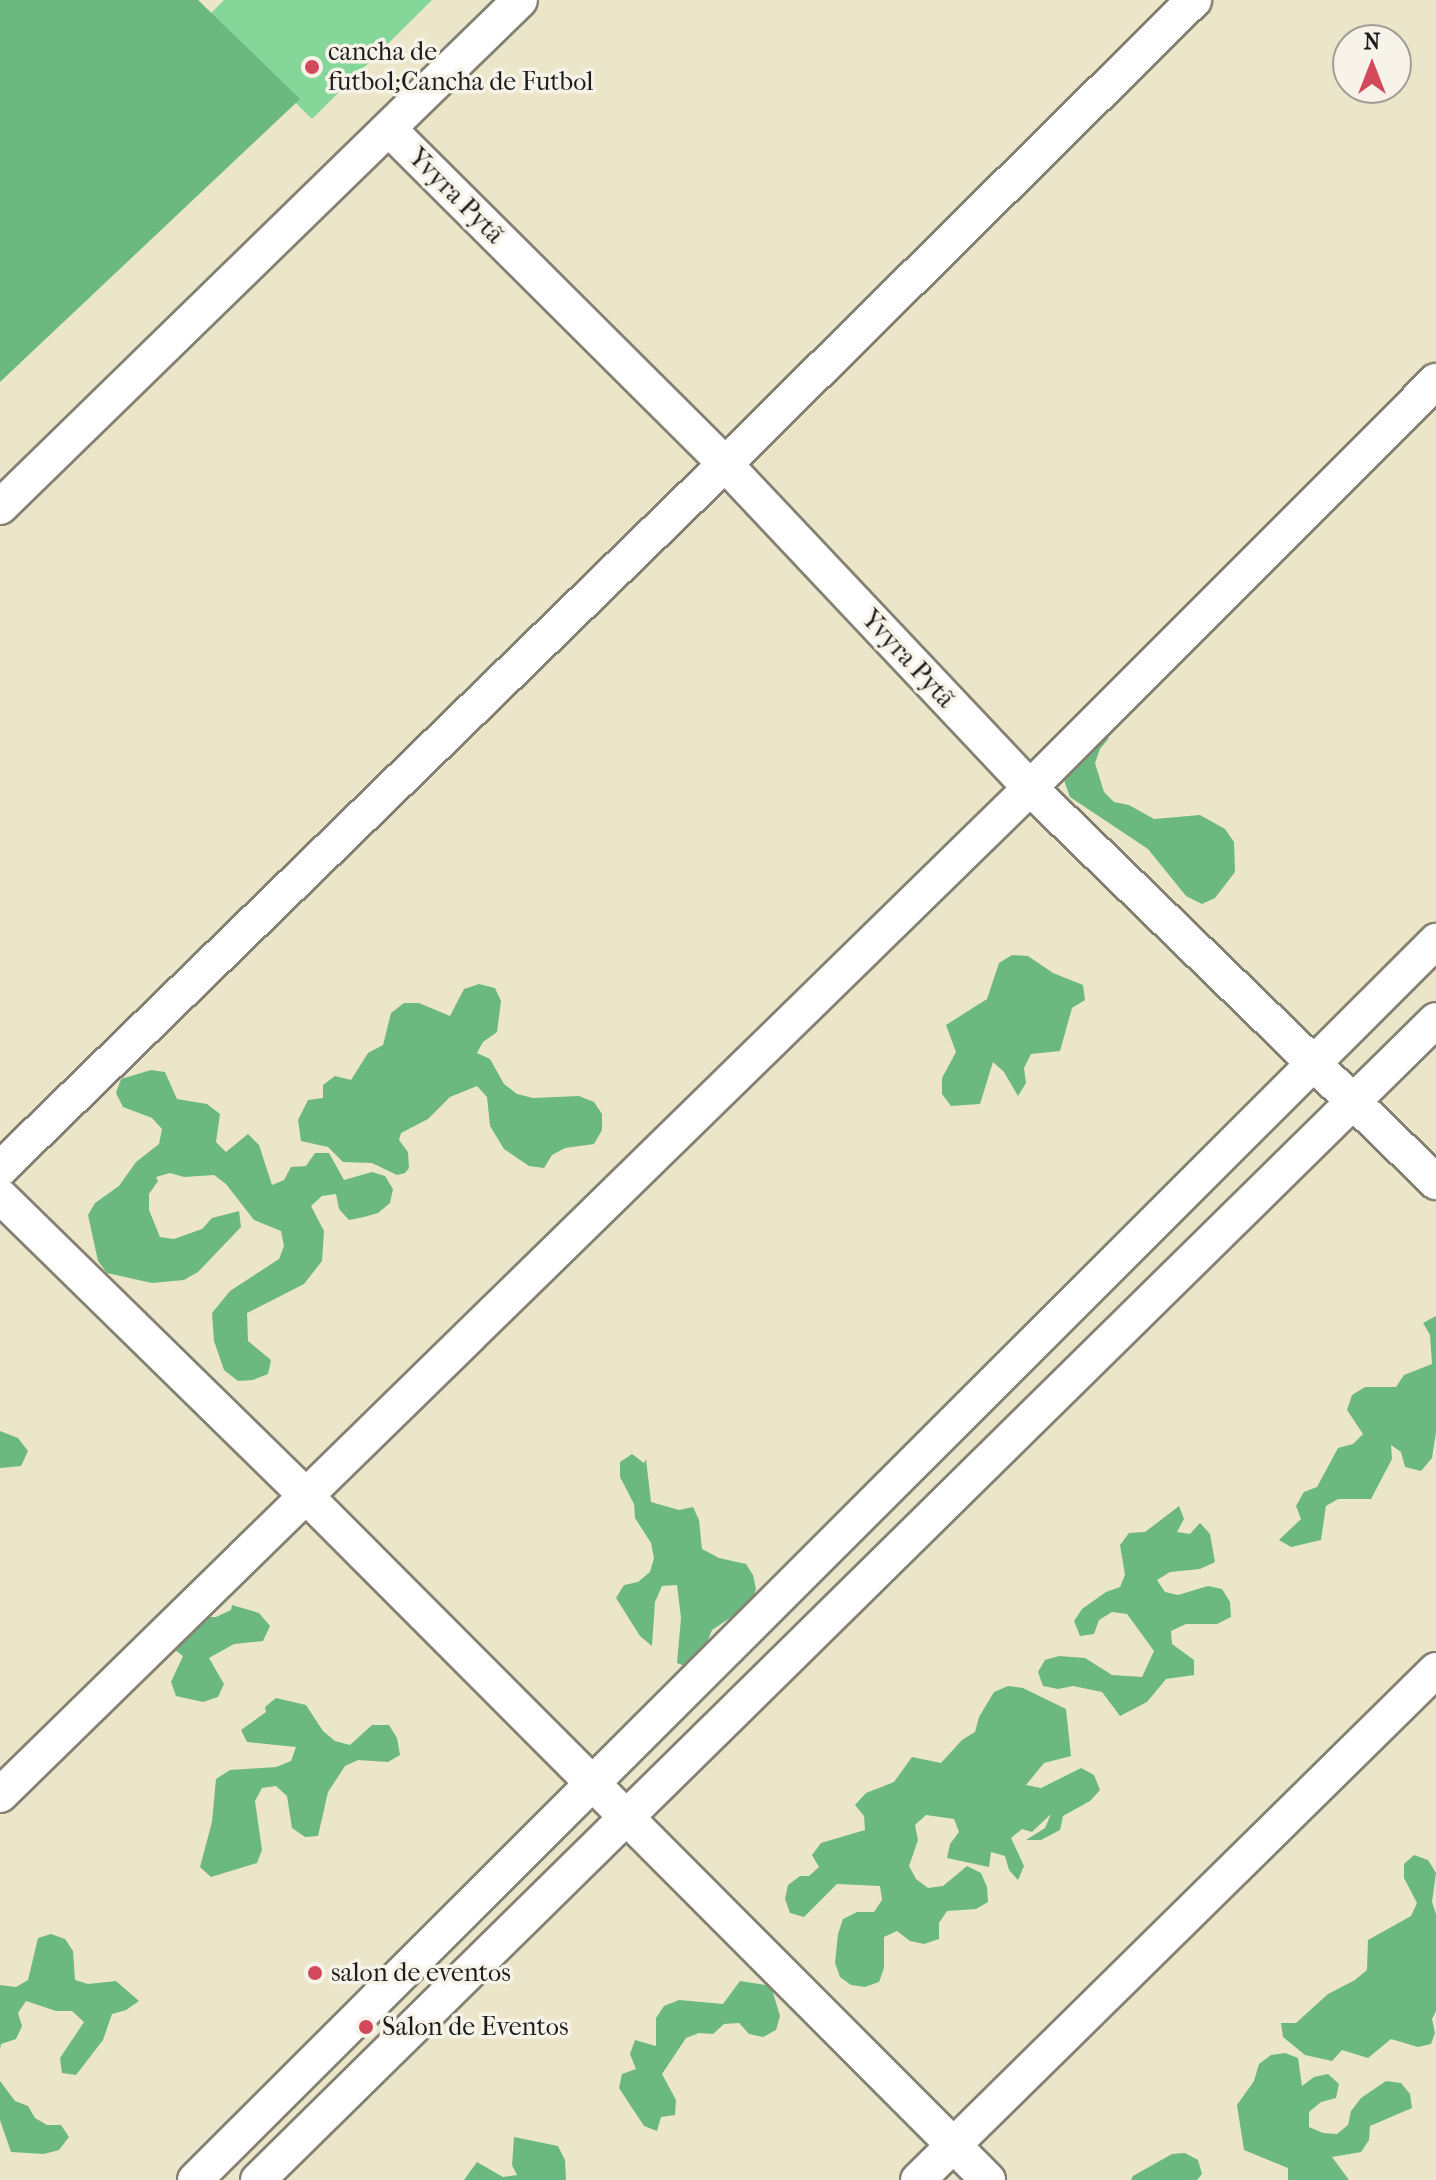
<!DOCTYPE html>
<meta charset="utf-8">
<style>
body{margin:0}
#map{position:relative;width:1436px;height:2180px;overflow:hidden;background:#ebe6ca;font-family:"IM FELL French Canon",serif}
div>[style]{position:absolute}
.green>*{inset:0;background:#85d799}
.forest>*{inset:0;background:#6cb881}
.roads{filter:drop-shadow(2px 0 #848173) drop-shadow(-2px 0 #848173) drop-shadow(0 2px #848173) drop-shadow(0 -2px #848173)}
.street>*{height:34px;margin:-17px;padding:0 17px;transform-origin:17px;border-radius:17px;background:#fff}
.dots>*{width:22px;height:22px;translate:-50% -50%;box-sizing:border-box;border:4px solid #f7f3e8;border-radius:50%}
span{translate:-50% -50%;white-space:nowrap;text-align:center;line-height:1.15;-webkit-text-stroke:7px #f7f3e8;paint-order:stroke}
.poi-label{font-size:26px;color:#1c1c1c}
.left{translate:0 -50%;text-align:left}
.street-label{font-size:26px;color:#1c1c1c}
.north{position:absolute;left:1332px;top:24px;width:80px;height:80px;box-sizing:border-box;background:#f7f3e8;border:2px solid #9f9d96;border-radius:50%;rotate:0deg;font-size:22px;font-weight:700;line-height:32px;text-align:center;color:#1c1c1c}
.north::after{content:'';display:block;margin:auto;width:28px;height:36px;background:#d1495b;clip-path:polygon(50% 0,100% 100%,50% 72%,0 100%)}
</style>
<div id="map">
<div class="green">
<div style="clip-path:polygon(224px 0,432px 0,312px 119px,208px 16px)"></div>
</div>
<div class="forest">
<div style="clip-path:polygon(0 0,198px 0,300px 99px,0 382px)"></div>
<div style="clip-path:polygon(1102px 732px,1109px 738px,1100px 749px,1095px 763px,1104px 792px,1114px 802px,1129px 805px,1154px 819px,1200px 815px,1225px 829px,1234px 842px,1235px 872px,1215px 898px,1202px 904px,1186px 896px,1148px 849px,1070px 797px,1060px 769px)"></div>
<div style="clip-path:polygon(1012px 955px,1028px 956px,1053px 973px,1083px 985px,1085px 1000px,1072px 1008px,1060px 1051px,1031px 1054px,1024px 1068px,1026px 1083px,1018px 1096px,1004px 1072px,993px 1062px,980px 1104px,951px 1106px,942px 1094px,942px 1078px,956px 1052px,946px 1025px,987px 999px,999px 963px)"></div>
<div style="clip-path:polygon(479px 984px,495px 988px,501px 1001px,497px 1032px,483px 1042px,477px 1053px,490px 1059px,504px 1084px,517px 1094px,533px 1098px,579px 1096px,594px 1102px,602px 1114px,602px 1130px,594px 1144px,565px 1148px,552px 1155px,544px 1168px,529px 1166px,504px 1149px,490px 1126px,487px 1097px,477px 1086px,450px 1097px,428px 1119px,401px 1133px,399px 1140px,408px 1152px,409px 1168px,405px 1173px,397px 1175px,372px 1163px,343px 1162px,328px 1147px,301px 1141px,298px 1120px,308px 1100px,323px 1098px,323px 1085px,335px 1076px,351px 1080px,368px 1053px,383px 1045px,391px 1013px,404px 1003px,419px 1003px,450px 1016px,464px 989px)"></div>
<div style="clip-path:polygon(151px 1070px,165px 1072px,177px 1099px,207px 1104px,220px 1114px,216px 1142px,226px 1152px,248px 1134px,259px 1145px,272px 1185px,284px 1180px,291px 1167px,306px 1166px,315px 1153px,329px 1153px,344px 1180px,372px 1172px,385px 1176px,393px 1189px,390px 1203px,378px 1213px,364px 1217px,349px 1220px,339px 1209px,336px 1194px,322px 1196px,311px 1206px,324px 1231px,322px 1261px,304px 1284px,247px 1313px,248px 1341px,271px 1360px,268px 1374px,253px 1380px,238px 1381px,224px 1370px,214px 1341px,212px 1313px,230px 1291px,279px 1259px,284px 1246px,281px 1231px,254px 1220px,226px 1184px,214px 1175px,184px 1177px,170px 1173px,156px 1177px,158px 1181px,149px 1194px,149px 1210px,160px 1237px,174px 1239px,202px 1229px,212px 1218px,239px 1211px,241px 1227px,198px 1272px,184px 1280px,152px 1283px,107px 1273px,98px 1261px,88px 1215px,95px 1203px,119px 1186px,136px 1162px,159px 1144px,162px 1129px,152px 1118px,123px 1107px,116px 1093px,121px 1079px)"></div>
<div style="clip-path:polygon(1436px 1316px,1436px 1432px,1432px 1458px,1421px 1471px,1405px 1467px,1401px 1452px,1391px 1445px,1392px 1459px,1371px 1499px,1338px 1499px,1326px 1506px,1321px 1540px,1291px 1547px,1279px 1540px,1301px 1519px,1296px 1506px,1304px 1492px,1317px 1487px,1338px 1448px,1353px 1444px,1363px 1434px,1347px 1410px,1352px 1395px,1365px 1387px,1396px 1387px,1404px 1375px,1432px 1364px,1430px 1335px,1423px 1323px)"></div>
<div style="clip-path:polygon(0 1431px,18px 1438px,28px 1451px,21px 1466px,0 1468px)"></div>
<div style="clip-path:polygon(632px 1454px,644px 1463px,646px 1459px,651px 1502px,679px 1510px,693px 1507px,699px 1520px,702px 1549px,719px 1558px,746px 1564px,753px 1575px,756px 1589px,751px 1604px,712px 1630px,701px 1658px,690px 1668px,677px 1663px,681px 1618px,677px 1585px,662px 1586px,655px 1602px,652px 1646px,640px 1636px,616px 1598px,624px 1585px,638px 1582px,650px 1572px,654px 1558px,651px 1543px,635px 1518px,634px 1504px,620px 1477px,620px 1462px)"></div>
<div style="clip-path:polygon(1179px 1506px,1184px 1519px,1177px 1532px,1190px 1534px,1200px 1523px,1210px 1534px,1215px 1562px,1200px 1569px,1170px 1572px,1157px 1580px,1165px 1592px,1178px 1595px,1208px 1586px,1222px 1589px,1230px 1602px,1231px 1617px,1217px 1624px,1186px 1624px,1171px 1631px,1172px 1644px,1194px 1660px,1194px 1675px,1166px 1679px,1147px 1702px,1120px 1716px,1102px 1692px,1073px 1686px,1058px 1689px,1043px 1686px,1038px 1672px,1045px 1660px,1059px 1656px,1085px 1658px,1112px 1675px,1142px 1677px,1154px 1651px,1127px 1614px,1112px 1612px,1099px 1620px,1094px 1634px,1080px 1636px,1074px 1621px,1082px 1609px,1106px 1592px,1120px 1587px,1125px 1575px,1120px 1545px,1129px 1533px,1145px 1532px)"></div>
<div style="clip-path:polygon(232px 1605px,259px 1613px,270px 1626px,263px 1641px,234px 1644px,209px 1658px,224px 1684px,218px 1697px,203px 1702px,176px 1696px,171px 1682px,183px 1656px,171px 1647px,202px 1617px,216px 1617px,231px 1610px)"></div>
<div style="clip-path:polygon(1008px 1686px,1023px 1688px,1066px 1709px,1071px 1756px,1044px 1763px,1026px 1785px,1041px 1788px,1081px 1768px,1094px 1775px,1100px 1790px,1090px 1801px,1063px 1816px,1060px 1830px,1041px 1840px,1026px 1840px,1045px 1828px,1051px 1814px,1032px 1832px,1022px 1829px,1011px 1838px,1024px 1866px,1018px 1880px,1009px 1870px,1005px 1856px,991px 1852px,989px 1867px,947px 1858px,950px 1844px,959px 1832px,954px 1819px,926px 1815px,915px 1825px,918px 1840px,909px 1866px,916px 1879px,928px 1888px,943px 1886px,967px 1866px,981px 1873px,987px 1887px,988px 1902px,976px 1909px,947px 1911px,939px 1923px,939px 1939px,924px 1944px,910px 1941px,897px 1931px,884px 1937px,884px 1968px,879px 1982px,865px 1987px,851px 1985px,840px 1977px,835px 1963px,838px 1934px,843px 1919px,857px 1912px,874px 1912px,882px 1900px,880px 1886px,837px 1884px,804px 1917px,790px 1913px,785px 1899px,788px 1885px,800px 1876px,809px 1876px,819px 1867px,812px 1855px,821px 1843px,865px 1830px,864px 1816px,855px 1805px,866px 1793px,894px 1782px,912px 1757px,941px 1763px,962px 1740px,975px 1732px,979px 1717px,994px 1692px)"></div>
<div style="clip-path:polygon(276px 1698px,306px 1705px,323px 1731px,335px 1741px,350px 1745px,372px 1725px,389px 1725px,397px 1738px,400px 1755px,388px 1762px,358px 1760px,345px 1766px,328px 1792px,318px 1836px,305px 1837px,292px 1828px,287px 1796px,276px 1786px,262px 1788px,255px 1801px,262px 1850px,257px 1863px,211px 1877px,200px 1867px,212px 1822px,216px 1779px,230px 1770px,276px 1767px,291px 1761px,296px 1747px,247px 1742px,241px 1730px,266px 1712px,265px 1707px)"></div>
<div style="clip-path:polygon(1414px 1855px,1428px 1860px,1436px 1873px,1432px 1902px,1436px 1914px,1436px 2011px,1432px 2019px,1435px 2033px,1431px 2044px,1418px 2047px,1391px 2039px,1368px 2058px,1342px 2050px,1332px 2061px,1305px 2055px,1283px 2037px,1281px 2023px,1296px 2023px,1328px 1994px,1355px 1980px,1367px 1970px,1368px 1940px,1411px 1916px,1417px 1903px,1404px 1878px,1404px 1864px)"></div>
<div style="clip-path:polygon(51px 1934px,65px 1939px,73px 1951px,75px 1980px,88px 1984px,116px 1981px,139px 2001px,126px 2010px,112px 2014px,103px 2040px,76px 2075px,62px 2073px,60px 2058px,84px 2022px,72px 2011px,56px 2011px,26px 2001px,18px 2013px,22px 2026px,16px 2039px,1px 2044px,0 2049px,0 1985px,16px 1987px,28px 1980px,38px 1938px)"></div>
<div style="clip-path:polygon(740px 1981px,771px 1986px,780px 2016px,776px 2030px,763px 2037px,749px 2034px,739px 2023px,724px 2024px,713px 2034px,699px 2033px,686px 2038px,662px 2074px,676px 2100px,675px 2115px,661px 2117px,657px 2131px,644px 2126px,619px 2088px,622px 2074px,636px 2069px,630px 2054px,635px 2040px,656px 2046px,656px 2018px,664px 2006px,679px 2000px,723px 2004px)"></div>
<div style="clip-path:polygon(1285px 2053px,1298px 2058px,1302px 2086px,1314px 2077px,1328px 2074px,1339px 2084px,1336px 2098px,1321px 2102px,1309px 2112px,1309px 2127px,1323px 2133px,1337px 2134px,1348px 2125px,1351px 2111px,1361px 2098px,1386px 2081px,1401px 2083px,1410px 2094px,1412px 2108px,1370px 2126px,1369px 2140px,1361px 2152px,1332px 2157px,1349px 2180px,1288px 2180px,1288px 2168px,1244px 2150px,1237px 2105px,1254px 2081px,1259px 2064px,1271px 2055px)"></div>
<div style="clip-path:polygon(0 2081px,15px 2101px,28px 2106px,35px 2118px,47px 2125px,61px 2125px,69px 2137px,59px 2150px,44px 2154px,11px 2152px,0 2120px)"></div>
<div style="clip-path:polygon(514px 2137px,558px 2146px,565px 2160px,566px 2180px,464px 2180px,477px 2162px,503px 2177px,517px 2175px,512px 2165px)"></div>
<div style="clip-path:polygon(1185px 2153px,1198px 2160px,1202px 2174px,1197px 2180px,1131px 2180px,1133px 2176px,1172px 2154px)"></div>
</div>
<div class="roads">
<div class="street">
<div style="left:389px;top:129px;width:474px;rotate:44.9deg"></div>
<div style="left:725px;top:464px;width:445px;rotate:46.7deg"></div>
<div style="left:1030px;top:788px;width:566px;rotate:44.14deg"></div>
<div style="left:0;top:507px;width:726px;rotate:-44.27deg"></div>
<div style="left:0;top:1169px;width:1011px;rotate:-44.2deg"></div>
<div style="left:725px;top:464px;width:660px;rotate:-44.69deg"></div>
<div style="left:0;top:1196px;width:429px;rotate:44.4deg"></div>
<div style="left:306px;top:1496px;width:966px;rotate:45.08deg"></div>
<div style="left:0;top:1795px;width:1440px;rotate:-44.35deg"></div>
<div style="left:1030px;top:788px;width:575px;rotate:-45.07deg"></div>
<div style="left:195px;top:2180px;width:1754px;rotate:-44.95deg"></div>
<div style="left:258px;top:2180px;width:1653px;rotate:-44.56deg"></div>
<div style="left:918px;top:2180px;width:727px;rotate:-44.55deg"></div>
</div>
</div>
<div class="dots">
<div style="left:312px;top:67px;background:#d1495b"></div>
<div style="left:315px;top:1973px;background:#d1495b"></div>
<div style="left:366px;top:2027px;background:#d1495b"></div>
</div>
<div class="poi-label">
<span class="left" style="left:328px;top:67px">cancha de<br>futbol;Cancha de Futbol</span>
<span class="left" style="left:331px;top:1973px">salon de eventos</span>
<span class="left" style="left:382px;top:2027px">Salon de Eventos</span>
</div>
<div class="street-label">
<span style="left:456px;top:196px;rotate:45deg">Yvyra Pytã</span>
<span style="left:908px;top:659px;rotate:47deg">Yvyra Pytã</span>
</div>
<div class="north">N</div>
</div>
